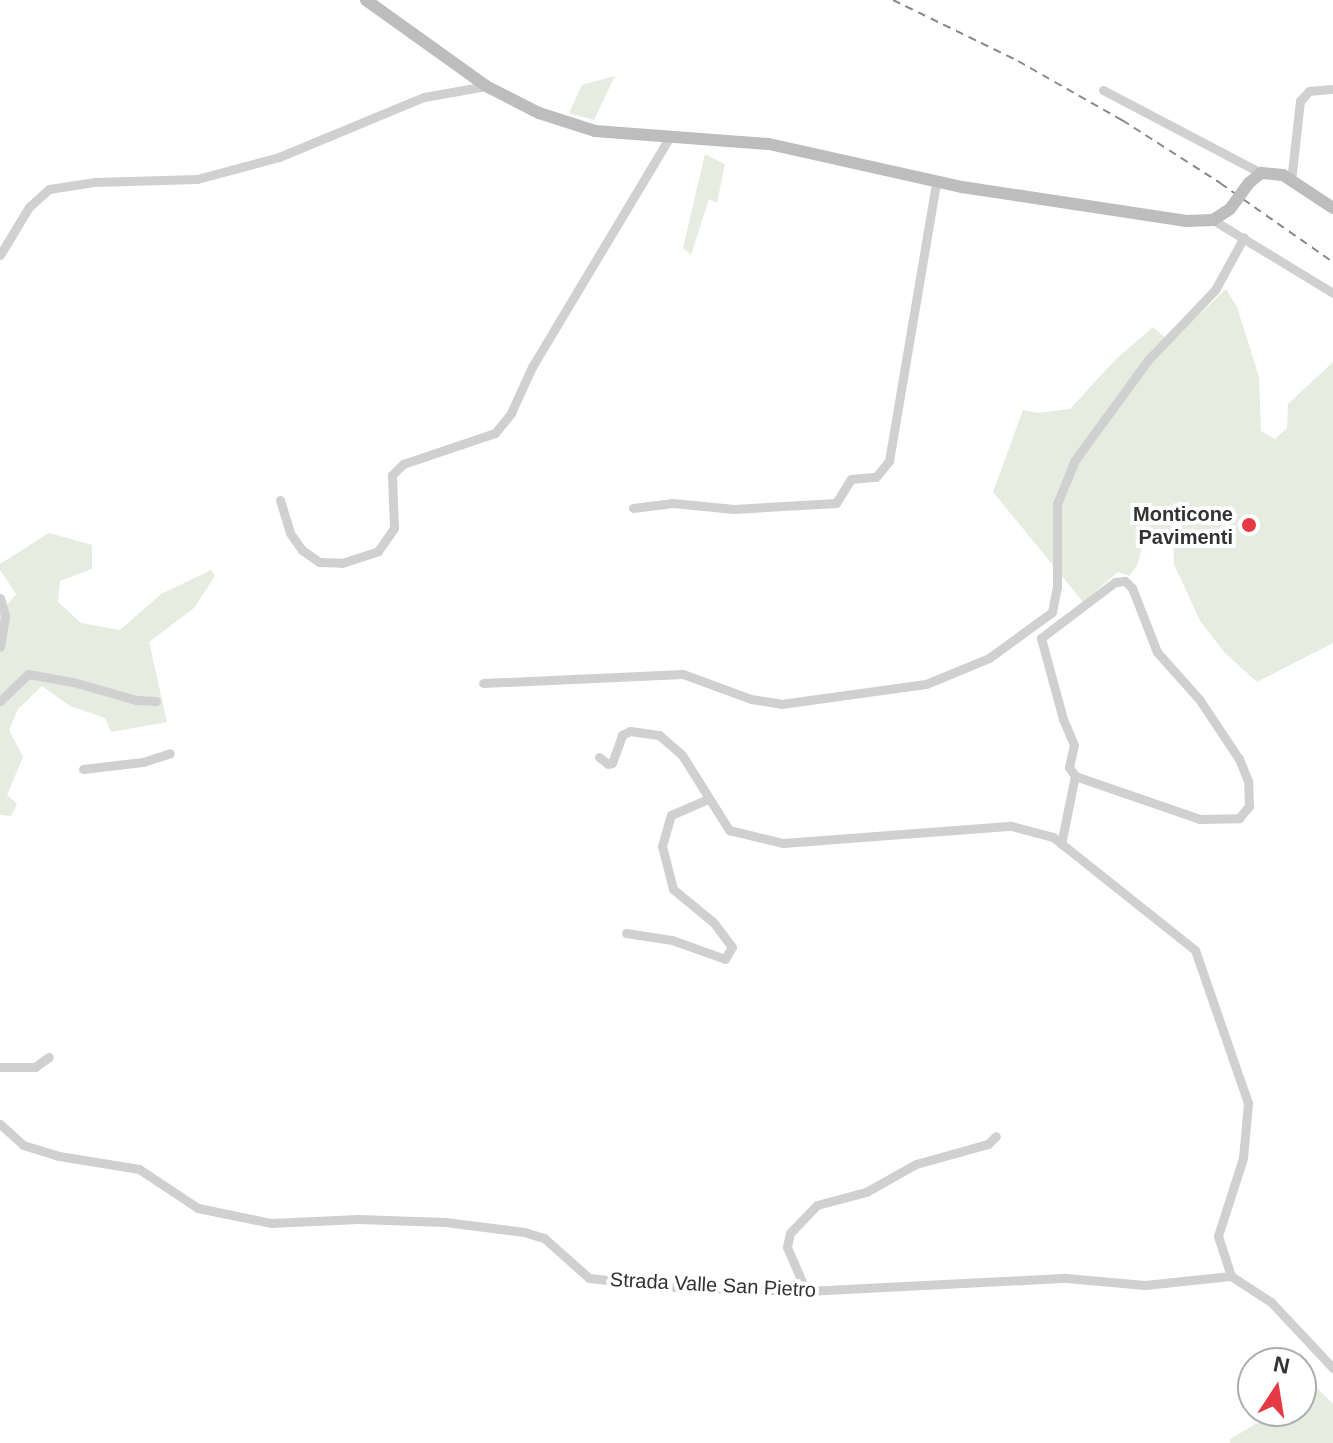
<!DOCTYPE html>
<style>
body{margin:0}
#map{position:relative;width:1333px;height:1443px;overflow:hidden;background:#fff;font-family:Arial,sans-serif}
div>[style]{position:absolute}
.green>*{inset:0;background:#e6ecdf}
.street>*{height:9px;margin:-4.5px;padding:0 4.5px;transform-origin:4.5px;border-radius:4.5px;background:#d0d0d0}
.secondary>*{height:12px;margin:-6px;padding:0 6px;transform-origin:6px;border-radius:6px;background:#bdbdbd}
.rail>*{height:2px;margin-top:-1px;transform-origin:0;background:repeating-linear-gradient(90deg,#888 0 8px,transparent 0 14px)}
.secondary-bridge>*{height:12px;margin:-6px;padding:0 6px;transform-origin:6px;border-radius:6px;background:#bdbdbd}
.dots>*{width:22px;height:22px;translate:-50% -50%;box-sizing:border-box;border:4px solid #fff;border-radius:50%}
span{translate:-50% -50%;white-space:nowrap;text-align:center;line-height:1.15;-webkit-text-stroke:8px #fff;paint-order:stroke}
.poi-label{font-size:20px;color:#333;font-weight:700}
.right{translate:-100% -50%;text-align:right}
.street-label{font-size:20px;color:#333}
.north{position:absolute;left:1237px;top:1347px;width:80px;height:80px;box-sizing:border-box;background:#fff;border:2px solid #adadad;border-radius:50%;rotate:12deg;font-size:22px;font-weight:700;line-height:32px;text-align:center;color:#333}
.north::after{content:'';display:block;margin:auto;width:28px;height:36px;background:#e63946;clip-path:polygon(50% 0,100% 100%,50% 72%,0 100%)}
</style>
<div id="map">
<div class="green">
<div style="clip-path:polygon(615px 76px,594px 120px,569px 113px,582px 85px)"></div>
<div style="clip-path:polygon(705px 154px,725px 164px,717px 203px,709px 199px,691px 255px,683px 248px)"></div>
<div style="clip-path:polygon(1226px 289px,1237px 307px,1259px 377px,1261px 431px,1275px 439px,1287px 428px,1288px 404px,1333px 362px,1333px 643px,1257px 682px,1225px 653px,1200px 621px,1174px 564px,1173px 533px,1144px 539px,1137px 566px,1129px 576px,1118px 572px,1083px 602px,993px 492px,1023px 410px,1038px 413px,1070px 409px,1116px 359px,1153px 327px,1170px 342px)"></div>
<div style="clip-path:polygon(49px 533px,92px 545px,92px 569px,60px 581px,58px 602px,81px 623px,120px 630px,161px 594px,211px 570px,215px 576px,194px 608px,149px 642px,167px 722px,111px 732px,105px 718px,70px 706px,42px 686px,18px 709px,9px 730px,23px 757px,7px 795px,17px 804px,11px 816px,0 815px,0 597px,7px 605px,16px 594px,0 570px,0 564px)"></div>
<div style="clip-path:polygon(1317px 1388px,1333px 1404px,1333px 1443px,1230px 1443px,1230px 1439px,1278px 1411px,1301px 1411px,1301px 1398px)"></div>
</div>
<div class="street">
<div style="left:1103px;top:90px;width:178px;rotate:27.7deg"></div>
<div style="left:1291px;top:181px;width:81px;rotate:-83.6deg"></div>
<div style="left:1300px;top:101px;width:13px;rotate:-48deg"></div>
<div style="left:1309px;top:91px;width:22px;rotate:-5deg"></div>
<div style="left:1213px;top:220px;width:140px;rotate:31.3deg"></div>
<div style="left:0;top:255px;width:56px;rotate:-58.9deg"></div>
<div style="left:29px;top:207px;width:27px;rotate:-42deg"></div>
<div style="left:49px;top:189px;width:47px;rotate:-8.7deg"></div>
<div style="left:95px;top:182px;width:102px;rotate:-1.7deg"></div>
<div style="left:197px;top:179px;width:85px;rotate:-15deg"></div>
<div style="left:279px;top:157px;width:157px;rotate:-22.5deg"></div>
<div style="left:424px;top:97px;width:63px;rotate:-10.1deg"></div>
<div style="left:280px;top:500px;width:34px;rotate:73deg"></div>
<div style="left:290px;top:533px;width:21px;rotate:55deg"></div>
<div style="left:302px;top:550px;width:21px;rotate:35deg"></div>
<div style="left:319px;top:562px;width:23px;rotate:2deg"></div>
<div style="left:342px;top:563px;width:38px;rotate:-18deg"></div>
<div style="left:378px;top:551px;width:28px;rotate:-55deg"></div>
<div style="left:394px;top:528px;width:53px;rotate:-92.2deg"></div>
<div style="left:392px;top:475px;width:16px;rotate:-45deg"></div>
<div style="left:403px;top:464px;width:97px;rotate:-18.6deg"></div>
<div style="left:495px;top:433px;width:26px;rotate:-51deg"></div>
<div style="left:511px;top:413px;width:51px;rotate:-65.5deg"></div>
<div style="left:532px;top:367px;width:267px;rotate:-59.1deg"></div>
<div style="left:633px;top:508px;width:40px;rotate:-7.1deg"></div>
<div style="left:673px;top:503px;width:61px;rotate:5.6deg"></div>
<div style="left:734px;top:509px;width:102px;rotate:-3.4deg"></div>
<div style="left:836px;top:503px;width:28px;rotate:-58deg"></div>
<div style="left:851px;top:479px;width:25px;rotate:-5deg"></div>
<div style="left:876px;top:477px;width:21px;rotate:-51deg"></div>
<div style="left:889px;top:461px;width:283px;rotate:-80.4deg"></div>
<div style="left:0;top:598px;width:19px;rotate:74deg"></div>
<div style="left:5px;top:616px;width:31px;rotate:99deg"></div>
<div style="left:483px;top:683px;width:200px;rotate:-2.6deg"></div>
<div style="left:683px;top:674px;width:72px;rotate:20.2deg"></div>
<div style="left:751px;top:699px;width:30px;rotate:9deg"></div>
<div style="left:781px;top:704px;width:146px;rotate:-7.9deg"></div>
<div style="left:926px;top:684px;width:68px;rotate:-22.4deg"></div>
<div style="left:989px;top:658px;width:78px;rotate:-36.1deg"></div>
<div style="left:1052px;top:612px;width:25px;rotate:-79deg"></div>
<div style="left:1057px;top:587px;width:83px;rotate:-90deg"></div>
<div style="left:1057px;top:504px;width:48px;rotate:-67.8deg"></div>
<div style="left:1075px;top:460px;width:124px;rotate:-53.9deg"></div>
<div style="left:1148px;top:360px;width:97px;rotate:-46.3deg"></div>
<div style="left:1215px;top:290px;width:60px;rotate:-61.3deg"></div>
<div style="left:0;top:701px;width:39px;rotate:-44deg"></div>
<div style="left:28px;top:674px;width:46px;rotate:10.1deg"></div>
<div style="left:73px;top:682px;width:66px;rotate:15.9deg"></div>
<div style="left:136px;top:700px;width:20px;rotate:3deg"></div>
<div style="left:599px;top:757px;width:11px;rotate:38deg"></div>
<div style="left:608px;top:764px;width:4px;rotate:-14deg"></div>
<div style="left:612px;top:763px;width:30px;rotate:-70deg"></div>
<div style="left:622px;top:735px;width:9px;rotate:-27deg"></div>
<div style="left:630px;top:731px;width:29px;rotate:8deg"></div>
<div style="left:659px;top:735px;width:30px;rotate:41deg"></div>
<div style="left:682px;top:755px;width:89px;rotate:57.9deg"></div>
<div style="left:729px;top:830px;width:56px;rotate:13.5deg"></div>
<div style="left:783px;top:843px;width:229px;rotate:-4.3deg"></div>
<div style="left:1011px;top:826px;width:43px;rotate:14.7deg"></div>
<div style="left:1053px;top:837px;width:181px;rotate:38.5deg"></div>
<div style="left:1195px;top:950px;width:162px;rotate:70.9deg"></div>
<div style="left:1248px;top:1103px;width:55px;rotate:95.2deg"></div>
<div style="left:1243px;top:1158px;width:82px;rotate:107.8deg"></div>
<div style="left:1218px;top:1236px;width:42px;rotate:72deg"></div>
<div style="left:83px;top:769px;width:60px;rotate:-6.7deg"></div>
<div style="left:143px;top:762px;width:28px;rotate:-18deg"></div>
<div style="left:1061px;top:844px;width:69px;rotate:-78.4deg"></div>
<div style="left:1075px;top:776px;width:132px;rotate:19deg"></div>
<div style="left:1200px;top:819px;width:39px;rotate:-1deg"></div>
<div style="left:1239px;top:818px;width:16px;rotate:-50deg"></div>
<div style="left:1249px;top:806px;width:25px;rotate:-92deg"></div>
<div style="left:1248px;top:781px;width:24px;rotate:-112deg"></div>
<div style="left:1239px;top:759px;width:72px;rotate:-123.7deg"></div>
<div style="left:1199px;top:699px;width:63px;rotate:-131.8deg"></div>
<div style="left:1157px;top:652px;width:69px;rotate:-111.3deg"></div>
<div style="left:1132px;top:588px;width:10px;rotate:-135deg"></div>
<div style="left:1125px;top:581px;width:10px;rotate:174deg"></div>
<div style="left:1115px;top:582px;width:93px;rotate:142.9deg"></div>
<div style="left:1041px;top:638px;width:84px;rotate:74.8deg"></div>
<div style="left:1063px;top:719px;width:28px;rotate:67deg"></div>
<div style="left:1074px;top:745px;width:23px;rotate:103deg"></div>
<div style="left:1069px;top:767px;width:11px;rotate:56deg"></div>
<div style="left:626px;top:933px;width:47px;rotate:8.7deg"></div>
<div style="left:672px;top:940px;width:56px;rotate:19.7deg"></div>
<div style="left:725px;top:959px;width:14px;rotate:-60deg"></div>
<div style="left:732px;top:947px;width:31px;rotate:-127deg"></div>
<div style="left:713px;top:922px;width:52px;rotate:-140.5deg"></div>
<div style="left:673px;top:889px;width:44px;rotate:-104.3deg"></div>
<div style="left:662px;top:846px;width:32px;rotate:-74deg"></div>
<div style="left:671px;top:815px;width:40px;rotate:-23.4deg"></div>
<div style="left:0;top:1067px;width:35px"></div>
<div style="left:35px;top:1067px;width:17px;rotate:-36deg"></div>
<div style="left:0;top:1124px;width:31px;rotate:42deg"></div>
<div style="left:23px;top:1145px;width:38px;rotate:17deg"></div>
<div style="left:59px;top:1156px;width:81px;rotate:9.2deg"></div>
<div style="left:139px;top:1169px;width:71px;rotate:33.5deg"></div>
<div style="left:198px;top:1208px;width:75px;rotate:11.6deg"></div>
<div style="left:271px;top:1223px;width:87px;rotate:-2.6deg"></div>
<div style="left:358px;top:1219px;width:87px;rotate:2deg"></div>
<div style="left:445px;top:1222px;width:80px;rotate:7.2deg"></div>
<div style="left:524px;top:1232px;width:21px;rotate:17deg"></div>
<div style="left:544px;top:1238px;width:60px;rotate:41.6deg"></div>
<div style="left:589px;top:1278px;width:84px;rotate:6.1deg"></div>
<div style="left:673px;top:1287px;width:133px;rotate:1.7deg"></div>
<div style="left:806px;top:1291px;width:260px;rotate:-2.9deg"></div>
<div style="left:1066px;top:1278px;width:79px;rotate:5.1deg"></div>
<div style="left:1145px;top:1285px;width:86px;rotate:-6deg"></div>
<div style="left:1231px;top:1276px;width:48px;rotate:33deg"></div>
<div style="left:1271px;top:1302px;width:91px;rotate:46.8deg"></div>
<div style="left:806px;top:1291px;width:48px;rotate:-113.4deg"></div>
<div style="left:787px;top:1247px;width:14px;rotate:-78deg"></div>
<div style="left:790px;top:1233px;width:39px;rotate:-46deg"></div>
<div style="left:817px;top:1205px;width:51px;rotate:-14.9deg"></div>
<div style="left:866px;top:1192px;width:57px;rotate:-29.2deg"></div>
<div style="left:916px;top:1164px;width:75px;rotate:-15.5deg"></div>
<div style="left:988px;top:1144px;width:11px;rotate:-45deg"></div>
</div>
<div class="secondary">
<div style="left:366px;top:0;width:148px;rotate:35.6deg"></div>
<div style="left:486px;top:86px;width:59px;rotate:27deg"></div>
<div style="left:539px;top:113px;width:59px;rotate:17.8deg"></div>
<div style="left:595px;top:131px;width:174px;rotate:4.3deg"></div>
<div style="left:769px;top:144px;width:198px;rotate:12.6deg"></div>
<div style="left:962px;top:187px;width:227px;rotate:8.6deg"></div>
<div style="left:1186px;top:221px;width:27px;rotate:-2deg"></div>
<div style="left:1213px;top:220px;width:20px;rotate:-33deg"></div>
<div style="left:1249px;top:183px;width:16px;rotate:-40deg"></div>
<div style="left:1261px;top:173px;width:22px;rotate:5deg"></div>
<div style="left:1283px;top:175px;width:60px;rotate:33.4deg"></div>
</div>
<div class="rail">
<div style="left:893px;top:0;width:139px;rotate:26deg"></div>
<div style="left:1018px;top:61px;width:120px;rotate:29.6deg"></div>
<div style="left:1122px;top:120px;width:117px;rotate:32.7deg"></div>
<div style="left:1220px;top:183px;width:138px;rotate:35deg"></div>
</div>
<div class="secondary-bridge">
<div style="left:1230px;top:209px;width:32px;rotate:-54deg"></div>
</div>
<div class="dots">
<div style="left:1249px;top:525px;background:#e63946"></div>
</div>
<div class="poi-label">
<span class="right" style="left:1233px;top:526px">Monticone<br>Pavimenti</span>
</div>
<div class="street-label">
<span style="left:713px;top:1285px;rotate:3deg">Strada Valle San Pietro</span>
</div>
<div class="north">N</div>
</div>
